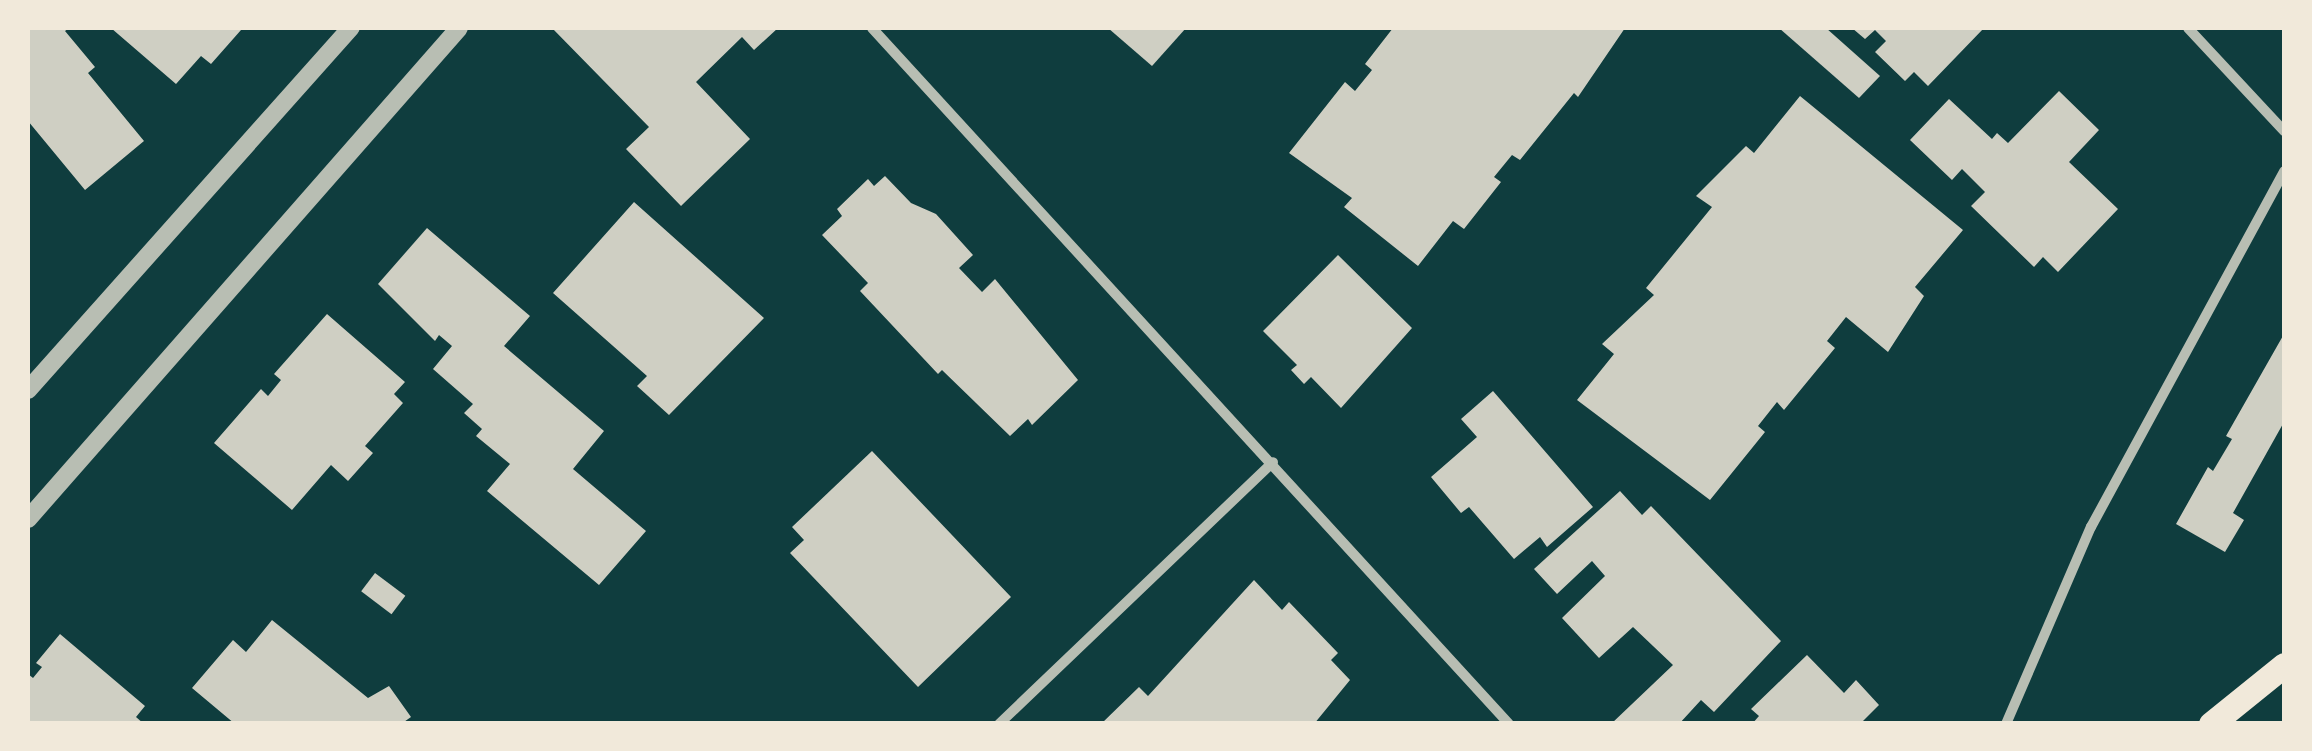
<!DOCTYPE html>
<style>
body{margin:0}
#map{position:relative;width:2312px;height:751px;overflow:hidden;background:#0f3d3e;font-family:"Source Serif 4",serif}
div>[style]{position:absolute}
.building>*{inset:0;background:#cfcfc3;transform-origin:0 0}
.minor>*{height:10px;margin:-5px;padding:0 5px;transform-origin:5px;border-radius:5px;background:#b8beb3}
.tertiary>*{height:18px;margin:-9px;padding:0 9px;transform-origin:9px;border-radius:9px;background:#b8beb3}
.primary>*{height:25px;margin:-12.5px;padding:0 12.5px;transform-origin:12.5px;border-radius:12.5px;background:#f1e9da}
span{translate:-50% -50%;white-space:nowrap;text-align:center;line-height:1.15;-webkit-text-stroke:8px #f1e9da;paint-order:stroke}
.frame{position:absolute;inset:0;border:30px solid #f1e9da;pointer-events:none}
</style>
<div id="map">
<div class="building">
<div style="clip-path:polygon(28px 28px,69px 28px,65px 31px,95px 67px,88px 73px,144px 141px,85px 190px,28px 121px)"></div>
<div style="clip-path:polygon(111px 28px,238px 28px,241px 30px,211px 64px,201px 56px,176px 84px)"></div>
<div style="clip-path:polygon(552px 28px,778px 28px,754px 50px,742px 37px,696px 82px,750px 139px,681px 206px,626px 149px,649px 127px)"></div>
<div style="clip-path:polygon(1108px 28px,1186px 28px,1152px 66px)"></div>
<div style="clip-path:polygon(1393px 28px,1625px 28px,1578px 97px,1574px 93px,1520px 160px,1512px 155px,1494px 177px,1501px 182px,1464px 229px,1453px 221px,1418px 266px,1344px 207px,1352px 198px,1289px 153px,1345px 82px,1355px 91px,1372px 70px,1365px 64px)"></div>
<div style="clip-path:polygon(1779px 28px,1826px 28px,1880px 76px,1859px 98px)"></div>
<div style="clip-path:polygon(1852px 28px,1984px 28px,1928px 86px,1914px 72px,1905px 81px,1875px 52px,1886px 41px,1875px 30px,1865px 39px)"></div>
<div style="clip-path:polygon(2059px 91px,2099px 130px,2069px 162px,2118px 209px,2058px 272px,2043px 257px,2034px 267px,1971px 206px,1985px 192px,1962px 169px,1952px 180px,1910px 140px,1949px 99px,1992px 139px,1997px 133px,2008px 143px)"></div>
<div style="clip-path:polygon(1800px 96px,1963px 230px,1915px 287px,1924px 296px,1888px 352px,1846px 317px,1827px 341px,1835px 348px,1784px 410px,1777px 402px,1758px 426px,1765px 432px,1710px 500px,1577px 400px,1614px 354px,1602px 344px,1654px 295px,1646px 288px,1712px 207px,1696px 196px,1746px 146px,1754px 153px)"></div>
<div style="clip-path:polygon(885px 176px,911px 203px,936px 214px,973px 255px,959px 268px,982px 292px,995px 279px,1078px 380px,1032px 425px,1028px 419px,1010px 436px,942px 370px,938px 374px,860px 291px,868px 283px,822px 235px,842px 216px,837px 209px,868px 179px,874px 186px)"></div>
<div style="clip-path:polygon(634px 202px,764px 318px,669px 415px,637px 386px,647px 376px,553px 293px)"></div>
<div style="clip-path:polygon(427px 228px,530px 316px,504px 346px,604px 431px,573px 469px,646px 531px,599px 585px,487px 491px,510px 464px,476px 436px,482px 429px,464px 413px,473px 404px,433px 369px,452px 346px,439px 335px,435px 341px,378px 284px)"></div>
<div style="clip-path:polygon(1338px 255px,1412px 328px,1341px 408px,1311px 377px,1304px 384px,1291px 370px,1297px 365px,1263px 331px)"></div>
<div style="clip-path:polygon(327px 314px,405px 382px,394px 394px,403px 403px,365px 446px,373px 453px,348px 481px,331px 465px,292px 510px,214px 443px,261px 389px,268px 396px,281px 380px,274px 374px)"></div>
<div style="clip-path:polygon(2284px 334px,2284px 422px,2233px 513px,2244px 520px,2225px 552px,2176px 524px,2208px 467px,2213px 471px,2232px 439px,2226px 436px)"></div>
<div style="clip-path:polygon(1493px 391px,1593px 507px,1547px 547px,1540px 537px,1514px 559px,1469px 507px,1461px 513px,1431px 477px,1477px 437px,1461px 419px)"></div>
<div style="clip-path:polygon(872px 451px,1011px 597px,918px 687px,790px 553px,804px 540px,792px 527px)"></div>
<div style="clip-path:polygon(1620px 491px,1642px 515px,1651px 506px,1781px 641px,1714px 712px,1701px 700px,1679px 724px,1611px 724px,1673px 665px,1633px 627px,1599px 658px,1562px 618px,1605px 576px,1592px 561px,1557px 594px,1534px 569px)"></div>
<div style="left:375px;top:573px;width:38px;height:23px;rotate:37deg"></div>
<div style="clip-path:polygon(1254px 580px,1282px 610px,1289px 602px,1338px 653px,1331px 660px,1350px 680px,1314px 724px,1101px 724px,1139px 687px,1148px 696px)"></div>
<div style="clip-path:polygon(272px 620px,368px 698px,389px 686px,411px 717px,401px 724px,235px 724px,192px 688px,233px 640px,246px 652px)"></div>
<div style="clip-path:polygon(60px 634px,145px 706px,136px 717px,144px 724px,28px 724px,28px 674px,33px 678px,42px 667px,36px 663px)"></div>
<div style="clip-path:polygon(1807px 655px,1844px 693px,1856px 680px,1879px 705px,1860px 724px,1752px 724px,1759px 716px,1751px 709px)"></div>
</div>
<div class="minor">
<div style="left:872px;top:28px;width:943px;rotate:47.53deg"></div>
<div style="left:2188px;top:28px;width:141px;rotate:47deg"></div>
<div style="left:999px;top:724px;width:379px;rotate:-43.7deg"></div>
<div style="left:2006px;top:724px;width:215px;rotate:-66.7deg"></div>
<div style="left:2091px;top:527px;width:405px;rotate:-61.5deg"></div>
</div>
<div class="tertiary">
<div style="left:28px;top:390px;width:485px;rotate:-48.3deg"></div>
<div style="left:28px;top:519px;width:653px;rotate:-48.72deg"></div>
</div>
<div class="primary">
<div style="left:2211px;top:724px;width:94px;rotate:-38.9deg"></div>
</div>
<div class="frame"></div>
</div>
